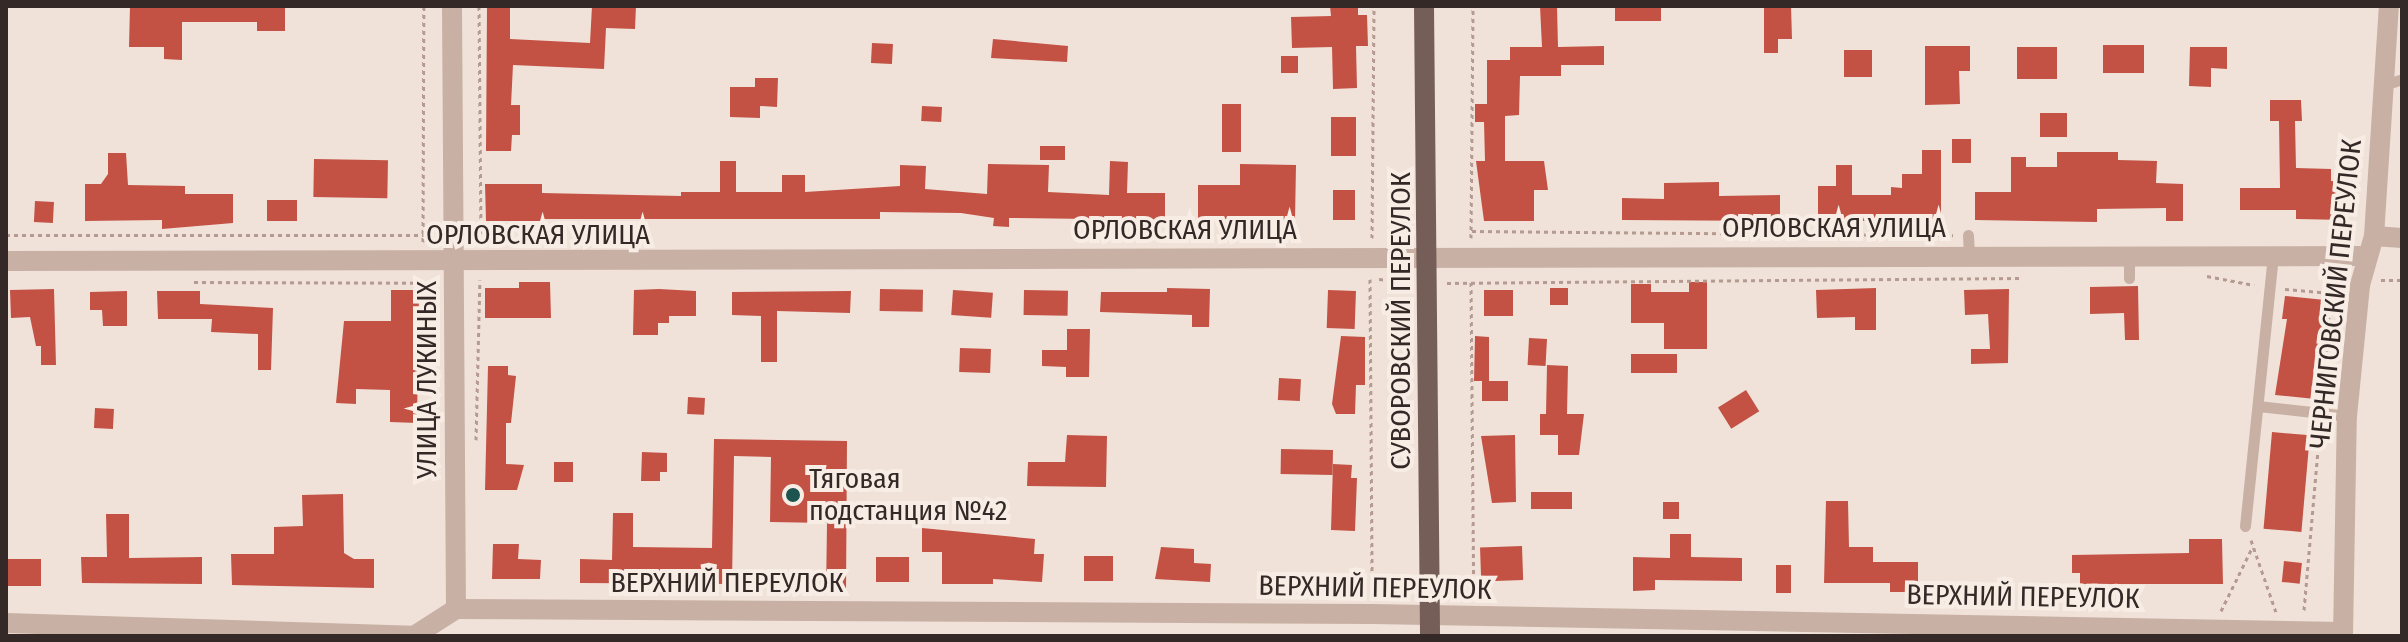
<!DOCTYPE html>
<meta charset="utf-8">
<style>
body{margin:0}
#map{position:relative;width:2408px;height:642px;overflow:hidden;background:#f0e2d9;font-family:"Fira Sans Condensed",sans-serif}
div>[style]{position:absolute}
.building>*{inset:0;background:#c35245;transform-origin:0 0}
.path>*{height:3px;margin-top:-1.5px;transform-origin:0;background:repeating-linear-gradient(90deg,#b49a90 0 4px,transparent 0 8px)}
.lane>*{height:11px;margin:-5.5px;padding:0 5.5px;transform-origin:5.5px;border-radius:5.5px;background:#c8b0a5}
.street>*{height:20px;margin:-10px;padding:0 10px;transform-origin:10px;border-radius:10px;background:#c8b0a5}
.primary>*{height:20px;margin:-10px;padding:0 10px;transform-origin:10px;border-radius:10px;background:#765e58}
.dots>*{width:22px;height:22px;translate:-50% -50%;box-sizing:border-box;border:4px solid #f8ede5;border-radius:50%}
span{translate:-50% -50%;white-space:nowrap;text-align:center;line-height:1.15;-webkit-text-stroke:8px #f8ede5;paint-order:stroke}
.street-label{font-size:28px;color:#342926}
.poi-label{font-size:28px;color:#342926}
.left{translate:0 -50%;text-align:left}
.frame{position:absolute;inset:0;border:8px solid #342926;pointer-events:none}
</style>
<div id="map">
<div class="building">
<div style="clip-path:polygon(130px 6px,285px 6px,285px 31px,257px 31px,257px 22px,182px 22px,182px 60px,164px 59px,164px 47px,129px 47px)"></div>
<div style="clip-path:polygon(487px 6px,510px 6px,510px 39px,590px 43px,592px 6px,636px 6px,635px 29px,606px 28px,604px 69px,513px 65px,511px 105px,520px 105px,520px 135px,512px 135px,511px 151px,486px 151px)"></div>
<div style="clip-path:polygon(1330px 6px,1358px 6px,1358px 15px,1367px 15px,1368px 46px,1356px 46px,1357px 88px,1333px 89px,1332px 47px,1292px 48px,1291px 17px,1331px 16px)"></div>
<div style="clip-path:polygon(1540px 6px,1557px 6px,1558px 47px,1604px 46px,1604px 65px,1561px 65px,1561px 76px,1520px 76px,1519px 115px,1505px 116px,1505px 161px,1544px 161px,1548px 190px,1534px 190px,1534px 221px,1484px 221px,1476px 161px,1485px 161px,1484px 122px,1475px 122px,1475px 104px,1487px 104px,1487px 60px,1510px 60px,1510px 47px,1542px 47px)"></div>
<div style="left:1615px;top:6px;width:46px;height:15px"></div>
<div style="clip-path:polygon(1764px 6px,1791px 6px,1792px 39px,1778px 39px,1778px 53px,1764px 53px)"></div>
<div style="clip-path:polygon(993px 39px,1068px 46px,1067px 62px,991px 58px)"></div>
<div style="left:872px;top:43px;width:21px;height:20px;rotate:3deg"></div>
<div style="left:2144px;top:45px;width:28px;height:41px;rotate:90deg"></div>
<div style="clip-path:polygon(1925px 46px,1970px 46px,1970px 71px,1959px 71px,1960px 104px,1925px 105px)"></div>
<div style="left:2017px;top:47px;width:40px;height:32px"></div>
<div style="clip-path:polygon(2190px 47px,2227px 47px,2227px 69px,2211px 68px,2211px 87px,2189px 86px)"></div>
<div style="left:1844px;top:50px;width:28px;height:27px"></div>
<div style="left:1281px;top:56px;width:17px;height:17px"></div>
<div style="clip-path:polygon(755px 78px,778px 78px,777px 107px,760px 106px,760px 118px,730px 117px,730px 87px,755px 87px)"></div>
<div style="clip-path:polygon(2270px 100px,2301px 100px,2302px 121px,2295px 121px,2296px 168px,2331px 169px,2331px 181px,2346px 182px,2346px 220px,2296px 219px,2296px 210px,2240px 210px,2240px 188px,2280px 188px,2279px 121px,2270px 121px)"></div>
<div style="left:1222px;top:104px;width:19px;height:48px"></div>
<div style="left:922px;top:106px;width:20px;height:15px;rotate:3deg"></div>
<div style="left:2067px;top:113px;width:24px;height:27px;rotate:90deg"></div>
<div style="left:1331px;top:117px;width:25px;height:39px"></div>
<div style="left:1952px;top:139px;width:19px;height:24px"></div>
<div style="left:1040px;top:146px;width:25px;height:14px"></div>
<div style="clip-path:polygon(1922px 150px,1941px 150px,1941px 219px,1818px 222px,1818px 186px,1836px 186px,1836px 165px,1852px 165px,1852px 195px,1891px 195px,1891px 187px,1902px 188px,1902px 174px,1922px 174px)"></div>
<div style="clip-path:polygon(2057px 152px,2118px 152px,2118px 160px,2157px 161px,2156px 183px,2183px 184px,2183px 221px,2166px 221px,2166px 208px,2097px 209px,2097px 222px,1975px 220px,1975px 192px,2011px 192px,2011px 157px,2026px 157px,2026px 167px,2057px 167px)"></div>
<div style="clip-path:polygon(108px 153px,126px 153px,128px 185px,185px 186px,185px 194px,233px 194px,233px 223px,162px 229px,162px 220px,85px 221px,85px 184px,101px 184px,108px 174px)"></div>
<div style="left:314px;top:159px;width:74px;height:38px;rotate:1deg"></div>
<div style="clip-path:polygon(720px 161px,736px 161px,736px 192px,782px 192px,782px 175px,805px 175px,805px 192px,900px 186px,900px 165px,926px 166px,925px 189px,987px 194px,988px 164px,1049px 165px,1048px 192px,1109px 195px,1110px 161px,1128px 162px,1127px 193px,1165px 193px,1165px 220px,1009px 218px,1009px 227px,993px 226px,994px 218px,961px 213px,880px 212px,880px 219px,543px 219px,543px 229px,519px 229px,519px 221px,486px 221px,485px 184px,542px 184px,542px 193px,681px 196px,681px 192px,720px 192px)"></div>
<div style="clip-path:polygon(1240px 164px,1296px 165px,1295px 220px,1198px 219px,1198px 185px,1240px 185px)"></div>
<div style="clip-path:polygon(1719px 182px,1719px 196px,1780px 195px,1780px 221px,1622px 220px,1622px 198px,1664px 199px,1664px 183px)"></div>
<div style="left:1333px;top:190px;width:22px;height:30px"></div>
<div style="left:297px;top:200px;width:21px;height:30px;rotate:90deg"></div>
<div style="left:35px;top:201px;width:19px;height:21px;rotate:3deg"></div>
<div style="clip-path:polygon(519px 282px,550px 282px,551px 318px,485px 318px,485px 288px,519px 288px)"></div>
<div style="clip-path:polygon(1689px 282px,1707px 282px,1707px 349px,1664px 349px,1664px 323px,1631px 323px,1631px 284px,1651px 284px,1651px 292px,1689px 292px)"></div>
<div style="clip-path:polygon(2138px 286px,2139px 340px,2125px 340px,2124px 313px,2090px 314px,2090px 287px)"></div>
<div style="clip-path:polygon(1167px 288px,1210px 289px,1209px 327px,1192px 327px,1192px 315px,1100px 312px,1101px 292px,1167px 292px)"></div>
<div style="left:1550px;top:288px;width:18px;height:17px"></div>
<div style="clip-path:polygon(1876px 288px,1876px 330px,1855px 330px,1855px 317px,1817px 318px,1816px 290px)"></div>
<div style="clip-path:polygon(54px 289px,56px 365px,41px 365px,41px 346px,36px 346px,30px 317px,11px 318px,10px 290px)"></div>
<div style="clip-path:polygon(659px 289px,696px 291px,696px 316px,669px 316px,669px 323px,658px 323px,658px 335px,633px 335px,634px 290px)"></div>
<div style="left:880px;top:289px;width:43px;height:22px;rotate:1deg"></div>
<div style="clip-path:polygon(2009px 289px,2008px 363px,1971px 364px,1971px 349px,1990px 349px,1988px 314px,1965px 315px,1964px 290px)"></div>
<div style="clip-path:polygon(391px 290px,419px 290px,417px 423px,390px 422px,390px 390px,356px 389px,356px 404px,336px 403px,344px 321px,391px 321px)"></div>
<div style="left:953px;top:290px;width:40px;height:25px;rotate:4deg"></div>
<div style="left:1024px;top:290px;width:44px;height:25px;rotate:1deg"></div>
<div style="left:1328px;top:290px;width:28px;height:38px;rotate:2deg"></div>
<div style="left:1484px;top:290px;width:29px;height:26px"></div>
<div style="clip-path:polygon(127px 291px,127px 326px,103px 326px,102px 310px,90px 310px,90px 292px)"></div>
<div style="clip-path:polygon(157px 291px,200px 291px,200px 304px,273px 308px,271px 370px,258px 370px,258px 334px,211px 332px,212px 319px,158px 319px)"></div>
<div style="clip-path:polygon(851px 291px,850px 313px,777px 311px,777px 362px,761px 362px,761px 316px,732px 315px,732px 292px)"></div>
<div style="clip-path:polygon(2285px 296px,2325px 300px,2315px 399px,2275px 395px,2287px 319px,2282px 319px)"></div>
<div style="clip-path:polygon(1067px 329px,1090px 329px,1089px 377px,1066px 377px,1066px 367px,1042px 366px,1042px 350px,1067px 350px)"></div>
<div style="clip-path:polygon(1341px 336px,1365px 337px,1365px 385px,1356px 385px,1355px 414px,1336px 414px,1332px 404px)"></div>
<div style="clip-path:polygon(1475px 336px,1489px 337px,1489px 381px,1508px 381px,1508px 401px,1482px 401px,1482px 381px,1474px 381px)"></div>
<div style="left:1529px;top:338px;width:18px;height:27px;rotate:3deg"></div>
<div style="left:960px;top:348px;width:31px;height:24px;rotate:2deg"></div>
<div style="left:1631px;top:354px;width:46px;height:19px"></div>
<div style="clip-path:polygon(1547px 365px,1568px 366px,1567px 414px,1584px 414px,1579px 455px,1558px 455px,1558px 435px,1540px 435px,1540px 414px,1546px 414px)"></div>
<div style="clip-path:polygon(488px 366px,508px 366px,508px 375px,516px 376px,511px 423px,506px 423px,506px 464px,524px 465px,517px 490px,485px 490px)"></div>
<div style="left:1279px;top:378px;width:22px;height:22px;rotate:3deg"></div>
<div style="left:1746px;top:390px;width:25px;height:33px;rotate:58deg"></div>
<div style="left:688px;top:397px;width:17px;height:17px;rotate:3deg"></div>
<div style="left:95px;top:408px;width:19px;height:20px;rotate:3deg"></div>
<div style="left:2272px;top:432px;width:38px;height:97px;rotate:5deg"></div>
<div style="clip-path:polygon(1067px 435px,1107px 436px,1106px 487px,1027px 486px,1028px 462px,1065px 462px)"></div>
<div style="clip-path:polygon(1515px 435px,1516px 502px,1492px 503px,1481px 436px)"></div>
<div style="clip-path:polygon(714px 439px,847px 441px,846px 594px,826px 593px,827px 523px,770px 522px,771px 457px,734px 456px,732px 584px,580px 583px,580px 559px,612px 560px,613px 513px,633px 513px,633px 547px,712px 548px)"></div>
<div style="left:1281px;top:449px;width:52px;height:25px;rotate:1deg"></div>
<div style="clip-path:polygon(642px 452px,667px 453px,667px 472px,660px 472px,660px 481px,641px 481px)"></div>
<div style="left:554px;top:462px;width:19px;height:20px"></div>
<div style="clip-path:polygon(1333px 464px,1352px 465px,1351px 478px,1357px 478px,1355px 531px,1331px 530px)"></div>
<div style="left:1531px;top:492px;width:41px;height:17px"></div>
<div style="clip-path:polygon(343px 494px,344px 553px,354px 559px,374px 559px,374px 588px,232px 585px,231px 554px,274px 554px,274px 527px,303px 526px,302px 495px)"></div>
<div style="clip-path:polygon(1826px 501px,1848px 501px,1849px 547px,1873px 547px,1873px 562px,1918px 562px,1918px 592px,1890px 592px,1890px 583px,1824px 583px)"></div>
<div style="left:1663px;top:502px;width:16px;height:17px"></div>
<div style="clip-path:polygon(106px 514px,129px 514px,129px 558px,202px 557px,202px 584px,82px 583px,81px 557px,107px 557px)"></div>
<div style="clip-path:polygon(922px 528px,1035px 539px,1034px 554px,1044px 554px,1042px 582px,993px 579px,993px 584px,942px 584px,942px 552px,922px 552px)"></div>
<div style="clip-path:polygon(1670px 534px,1691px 534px,1691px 557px,1742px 558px,1742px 581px,1655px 580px,1655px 590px,1633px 591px,1633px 557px,1670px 558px)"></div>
<div style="clip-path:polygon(2189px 539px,2222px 539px,2223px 584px,2080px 584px,2080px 573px,2072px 573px,2072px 555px,2189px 553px)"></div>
<div style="clip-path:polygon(493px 544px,519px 544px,518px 559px,541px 560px,540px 579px,492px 579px)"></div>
<div style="left:1522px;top:546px;width:34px;height:42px;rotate:88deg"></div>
<div style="clip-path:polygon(1161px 547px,1194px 549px,1194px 563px,1211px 564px,1210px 582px,1155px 579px)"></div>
<div style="left:1084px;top:556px;width:29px;height:25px"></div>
<div style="left:876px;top:557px;width:33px;height:25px"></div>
<div style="left:8px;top:559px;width:33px;height:27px"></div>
<div style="left:2284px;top:561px;width:18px;height:21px;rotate:6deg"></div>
<div style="left:1776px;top:565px;width:15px;height:28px"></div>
</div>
<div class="path">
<div style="left:479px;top:6px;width:234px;rotate:89.5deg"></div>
<div style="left:1472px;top:231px;width:481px;rotate:0.5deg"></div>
<div style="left:6px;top:235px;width:428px"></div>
<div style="left:1372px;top:238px;width:232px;rotate:-89.5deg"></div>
<div style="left:1471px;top:238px;width:232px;rotate:-89.5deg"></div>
<div style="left:423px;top:242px;width:236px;rotate:-89.8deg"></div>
<div style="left:2207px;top:276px;width:48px;rotate:10.8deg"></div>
<div style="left:1370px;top:279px;width:314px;rotate:89.6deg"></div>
<div style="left:1379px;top:279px;width:28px;rotate:6deg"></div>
<div style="left:2381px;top:280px;width:21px"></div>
<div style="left:194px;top:282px;width:240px;rotate:0.2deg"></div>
<div style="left:1471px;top:282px;width:316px;rotate:89.5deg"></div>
<div style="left:1447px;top:283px;width:576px;rotate:-0.5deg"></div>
<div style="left:2285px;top:289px;width:46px;rotate:5deg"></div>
<div style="left:2331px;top:293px;width:106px;rotate:94.9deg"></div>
<div style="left:476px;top:440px;width:160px;rotate:-88.6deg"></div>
<div style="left:2251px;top:540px;width:76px;rotate:70.9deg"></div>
<div style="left:2304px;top:610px;width:184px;rotate:-85deg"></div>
<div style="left:2221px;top:611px;width:72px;rotate:-63.8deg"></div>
</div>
<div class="lane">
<div style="left:2384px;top:85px;width:19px;rotate:-18deg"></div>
<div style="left:1968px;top:235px;width:21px;rotate:87deg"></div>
<div style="left:2129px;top:256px;width:22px;rotate:90deg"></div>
<div style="left:2258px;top:406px;width:90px;rotate:6.4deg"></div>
<div style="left:2245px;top:526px;width:271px;rotate:-84.1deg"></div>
</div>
<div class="street">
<div style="left:452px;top:6px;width:603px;rotate:89.62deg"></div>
<div style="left:2374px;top:236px;width:28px;rotate:4deg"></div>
<div style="left:6px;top:261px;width:2359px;rotate:-0.12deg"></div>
<div style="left:6px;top:623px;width:406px;rotate:1.8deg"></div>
<div style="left:414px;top:636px;width:50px;rotate:-32.7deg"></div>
<div style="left:456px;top:609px;width:916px;rotate:0.31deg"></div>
<div style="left:1372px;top:614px;width:971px;rotate:1.06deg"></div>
<div style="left:2343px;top:636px;width:220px;rotate:-89deg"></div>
<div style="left:2347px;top:416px;width:132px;rotate:-84.3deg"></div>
<div style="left:2360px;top:285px;width:51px;rotate:-74.1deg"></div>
<div style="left:2374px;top:236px;width:230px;rotate:-86.3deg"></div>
</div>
<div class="primary">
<div style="left:1424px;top:6px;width:630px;rotate:89.45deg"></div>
</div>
<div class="dots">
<div style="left:793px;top:495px;background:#1d5450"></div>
</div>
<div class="street-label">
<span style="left:1834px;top:228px">ОРЛОВСКАЯ УЛИЦА</span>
<span style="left:1185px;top:230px">ОРЛОВСКАЯ УЛИЦА</span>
<span style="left:538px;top:235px">ОРЛОВСКАЯ УЛИЦА</span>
<span style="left:2336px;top:294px;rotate:-84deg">ЧЕРНИГОВСКИЙ ПЕРЕУЛОК</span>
<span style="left:1401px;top:321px;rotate:-90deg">СУВОРОВСКИЙ ПЕРЕУЛОК</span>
<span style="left:427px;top:380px;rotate:-90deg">УЛИЦА ЛУКИНЫХ</span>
<span style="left:727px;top:583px">ВЕРХНИЙ ПЕРЕУЛОК</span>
<span style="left:1375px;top:588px;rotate:1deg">ВЕРХНИЙ ПЕРЕУЛОК</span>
<span style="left:2023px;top:597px;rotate:1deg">ВЕРХНИЙ ПЕРЕУЛОК</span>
</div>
<div class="poi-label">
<span class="left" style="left:809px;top:495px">Тяговая<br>подстанция №42</span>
</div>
<div class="frame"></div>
</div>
